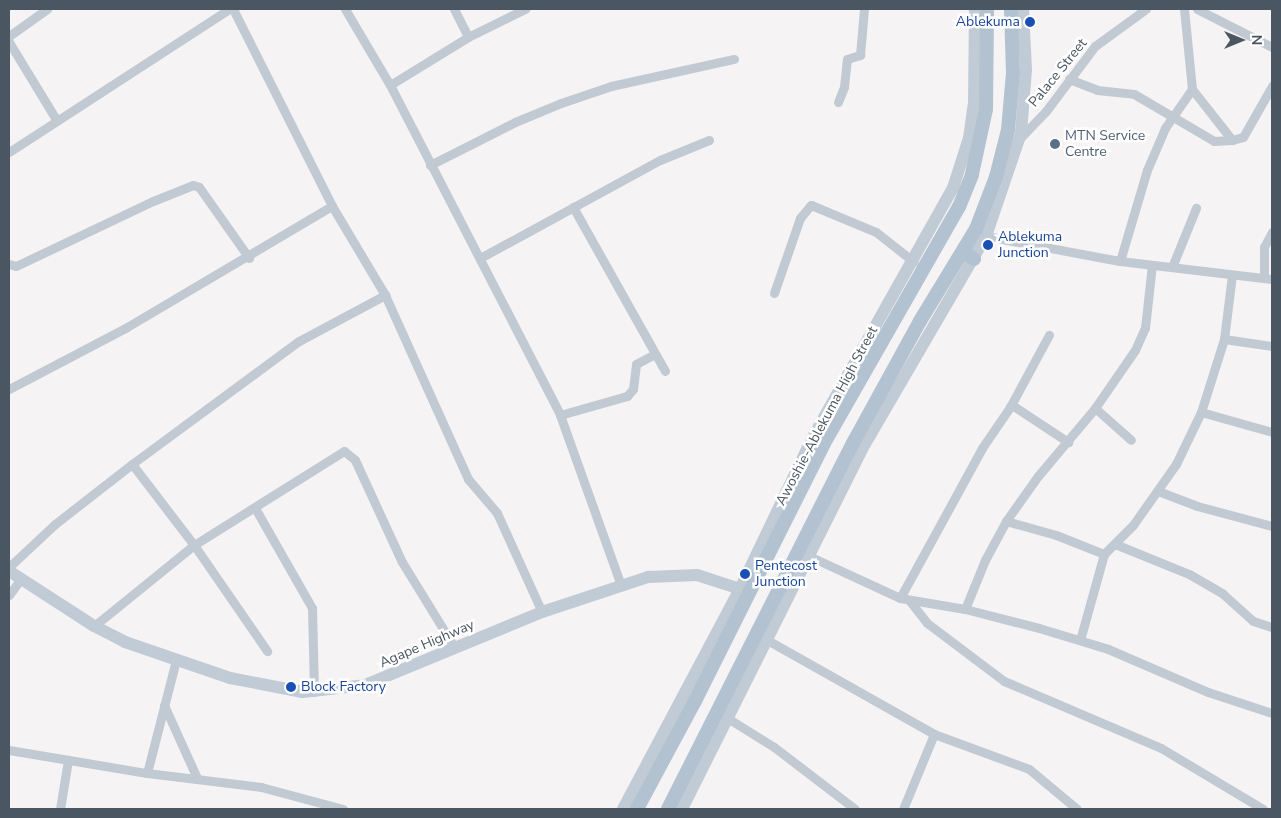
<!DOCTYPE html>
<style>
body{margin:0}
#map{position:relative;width:1281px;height:818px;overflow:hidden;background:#f5f3f3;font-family:"Nunito Sans",sans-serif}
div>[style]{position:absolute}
.street>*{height:9px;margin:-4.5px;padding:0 4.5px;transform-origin:4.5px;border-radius:4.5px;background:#c1cad2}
.secondary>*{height:12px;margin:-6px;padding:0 6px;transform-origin:6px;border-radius:6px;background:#c1cbd6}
.primary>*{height:14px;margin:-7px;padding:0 7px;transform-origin:7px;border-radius:7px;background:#b3c2d1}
.dots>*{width:14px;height:14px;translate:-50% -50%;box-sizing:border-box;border:2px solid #fff;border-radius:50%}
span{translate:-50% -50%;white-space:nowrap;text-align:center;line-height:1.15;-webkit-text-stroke:5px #fff;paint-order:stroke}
.transit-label{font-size:14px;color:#164399}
.right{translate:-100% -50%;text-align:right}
.left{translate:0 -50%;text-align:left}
.street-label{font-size:14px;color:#4a5661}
.service-label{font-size:14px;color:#4e5e75}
.frame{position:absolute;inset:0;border:10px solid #4a5661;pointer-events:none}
.north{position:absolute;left:1216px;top:15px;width:50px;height:50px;-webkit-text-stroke:4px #fff;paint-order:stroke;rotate:90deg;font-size:14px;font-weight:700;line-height:20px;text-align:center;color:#4a5661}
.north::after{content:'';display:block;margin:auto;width:18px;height:22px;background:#4a5661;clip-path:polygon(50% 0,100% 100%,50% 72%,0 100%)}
</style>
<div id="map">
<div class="street">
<div style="left:233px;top:9px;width:220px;rotate:63.3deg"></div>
<div style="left:332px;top:206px;width:104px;rotate:59.2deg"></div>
<div style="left:385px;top:295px;width:202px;rotate:65.7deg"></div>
<div style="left:468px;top:479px;width:45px;rotate:49.5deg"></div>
<div style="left:497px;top:513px;width:109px;rotate:65.6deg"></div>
<div style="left:345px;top:9px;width:88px;rotate:59.4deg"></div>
<div style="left:390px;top:85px;width:371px;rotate:62.7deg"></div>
<div style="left:560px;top:415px;width:178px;rotate:70.3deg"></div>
<div style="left:454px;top:9px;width:31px;rotate:63deg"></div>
<div style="left:1184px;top:9px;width:80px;rotate:84.3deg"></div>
<div style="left:1192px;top:89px;width:65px;rotate:51.9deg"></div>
<div style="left:1232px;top:140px;width:11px;rotate:-15deg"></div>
<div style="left:1243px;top:137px;width:59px;rotate:-60.4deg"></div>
<div style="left:1197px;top:9px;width:84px;rotate:26.9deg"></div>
<div style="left:9px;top:36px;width:47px;rotate:-35.4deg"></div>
<div style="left:9px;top:42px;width:92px;rotate:58.7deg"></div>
<div style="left:1069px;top:79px;width:30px;rotate:21deg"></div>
<div style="left:1097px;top:90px;width:37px;rotate:6deg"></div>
<div style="left:1134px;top:94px;width:93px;rotate:30.4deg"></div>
<div style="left:1214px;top:141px;width:18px;rotate:-3deg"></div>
<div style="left:390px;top:85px;width:92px;rotate:-31.6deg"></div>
<div style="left:468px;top:37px;width:64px;rotate:-26.2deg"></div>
<div style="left:838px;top:102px;width:16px;rotate:-68deg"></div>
<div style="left:844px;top:87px;width:28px;rotate:-84deg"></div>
<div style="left:847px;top:59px;width:14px;rotate:-17deg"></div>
<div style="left:860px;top:55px;width:46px;rotate:-85deg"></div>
<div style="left:1020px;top:138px;width:37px;rotate:-46deg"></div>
<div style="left:1046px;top:111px;width:81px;rotate:-53deg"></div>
<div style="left:1095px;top:46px;width:63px;rotate:-36deg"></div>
<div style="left:9px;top:152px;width:262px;rotate:-33deg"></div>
<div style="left:430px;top:165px;width:95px;rotate:-26.8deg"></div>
<div style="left:515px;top:122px;width:50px;rotate:-22.4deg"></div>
<div style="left:561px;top:103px;width:53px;rotate:-18.8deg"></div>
<div style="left:611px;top:86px;width:126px;rotate:-12.4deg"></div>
<div style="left:573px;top:207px;width:188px;rotate:60.7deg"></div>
<div style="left:986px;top:236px;width:136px;rotate:10.6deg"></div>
<div style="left:1120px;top:261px;width:153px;rotate:6.8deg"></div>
<div style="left:480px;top:258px;width:205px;rotate:-28.6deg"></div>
<div style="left:660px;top:160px;width:53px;rotate:-22.2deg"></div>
<div style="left:1120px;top:261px;width:95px;rotate:-73.5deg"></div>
<div style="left:1147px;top:170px;width:46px;rotate:-66.8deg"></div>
<div style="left:1165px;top:128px;width:47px;rotate:-55.3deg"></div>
<div style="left:9px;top:264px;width:7px;rotate:16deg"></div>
<div style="left:16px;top:266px;width:152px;rotate:-25.4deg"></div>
<div style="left:153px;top:201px;width:43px;rotate:-21.8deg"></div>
<div style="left:193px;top:185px;width:6px;rotate:18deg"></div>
<div style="left:199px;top:187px;width:87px;rotate:54.8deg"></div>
<div style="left:1172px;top:267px;width:64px;rotate:-67.9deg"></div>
<div style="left:1264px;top:278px;width:31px;rotate:-90deg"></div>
<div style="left:1264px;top:247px;width:17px;rotate:-62deg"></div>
<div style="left:774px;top:293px;width:79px;rotate:-70.9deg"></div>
<div style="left:800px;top:218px;width:17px;rotate:-50deg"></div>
<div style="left:811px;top:205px;width:70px;rotate:22.6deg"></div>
<div style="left:876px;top:232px;width:48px;rotate:38.3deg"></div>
<div style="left:1224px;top:339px;width:49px;rotate:8.3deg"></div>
<div style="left:9px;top:389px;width:133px;rotate:-27.7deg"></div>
<div style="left:127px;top:327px;width:238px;rotate:-30.6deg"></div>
<div style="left:1010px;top:407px;width:5px"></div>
<div style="left:1015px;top:407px;width:64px;rotate:33.4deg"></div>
<div style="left:1095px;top:408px;width:48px;rotate:41.6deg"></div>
<div style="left:1201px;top:412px;width:74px;rotate:15.7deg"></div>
<div style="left:560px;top:415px;width:70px;rotate:-15.8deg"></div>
<div style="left:627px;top:396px;width:9px;rotate:-49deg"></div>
<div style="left:633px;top:389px;width:25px;rotate:-83deg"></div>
<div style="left:636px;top:364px;width:21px;rotate:-28deg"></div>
<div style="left:132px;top:464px;width:102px;rotate:52.6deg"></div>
<div style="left:194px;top:545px;width:129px;rotate:55.4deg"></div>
<div style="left:1158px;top:491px;width:42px;rotate:21deg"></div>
<div style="left:1197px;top:506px;width:78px;rotate:14.9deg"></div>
<div style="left:255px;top:508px;width:115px;rotate:60.3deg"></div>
<div style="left:312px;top:608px;width:84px;rotate:88.6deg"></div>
<div style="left:1006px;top:521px;width:52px;rotate:15.6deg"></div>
<div style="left:1056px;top:535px;width:52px;rotate:21.6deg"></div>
<div style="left:1115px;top:544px;width:80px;rotate:22.1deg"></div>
<div style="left:1189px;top:574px;width:39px;rotate:30deg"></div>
<div style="left:1223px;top:594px;width:40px;rotate:42deg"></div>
<div style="left:1253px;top:621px;width:20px;rotate:18deg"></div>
<div style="left:809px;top:556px;width:100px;rotate:24.8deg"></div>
<div style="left:900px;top:598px;width:66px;rotate:9.6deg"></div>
<div style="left:965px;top:609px;width:76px;rotate:14.4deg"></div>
<div style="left:1039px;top:628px;width:72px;rotate:16.9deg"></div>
<div style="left:1108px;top:649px;width:109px;rotate:23.3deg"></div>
<div style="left:1208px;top:692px;width:67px;rotate:18.2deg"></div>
<div style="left:9px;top:567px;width:63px;rotate:-43.1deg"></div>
<div style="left:55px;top:524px;width:98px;rotate:-37.9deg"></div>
<div style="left:132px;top:464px;width:207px;rotate:-36.4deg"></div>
<div style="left:299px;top:341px;width:98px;rotate:-28.1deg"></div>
<div style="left:9px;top:595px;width:19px;rotate:-54deg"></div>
<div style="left:900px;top:598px;width:171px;rotate:-61.3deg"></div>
<div style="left:982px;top:448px;width:50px;rotate:-55.7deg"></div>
<div style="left:1010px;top:407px;width:82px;rotate:-61.6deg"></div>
<div style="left:909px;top:600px;width:29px;rotate:52deg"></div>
<div style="left:927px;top:623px;width:96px;rotate:37deg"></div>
<div style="left:1004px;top:681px;width:171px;rotate:23.1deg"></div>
<div style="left:1161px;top:748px;width:119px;rotate:30.9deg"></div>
<div style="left:965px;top:609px;width:53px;rotate:-67.8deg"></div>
<div style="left:985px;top:560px;width:44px;rotate:-61.7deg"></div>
<div style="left:1006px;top:521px;width:55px;rotate:-54.6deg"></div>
<div style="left:1038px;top:476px;width:89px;rotate:-50deg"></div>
<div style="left:1095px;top:408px;width:70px;rotate:-55.4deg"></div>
<div style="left:1135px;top:350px;width:24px;rotate:-66deg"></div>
<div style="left:1145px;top:328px;width:63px;rotate:-83.7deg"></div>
<div style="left:94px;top:626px;width:129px;rotate:-39deg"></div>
<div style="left:194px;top:545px;width:177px;rotate:-32.1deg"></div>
<div style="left:344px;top:451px;width:14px;rotate:39deg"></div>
<div style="left:355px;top:460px;width:112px;rotate:65.3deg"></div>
<div style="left:402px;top:562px;width:101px;rotate:58.4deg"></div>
<div style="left:1080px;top:640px;width:89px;rotate:-74.4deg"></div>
<div style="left:1104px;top:554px;width:41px;rotate:-45deg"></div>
<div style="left:1133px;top:525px;width:75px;rotate:-54.8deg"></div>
<div style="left:1176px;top:464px;width:58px;rotate:-64.3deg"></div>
<div style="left:1201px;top:412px;width:77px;rotate:-72.5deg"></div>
<div style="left:1224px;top:339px;width:64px;rotate:-82.9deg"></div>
<div style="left:769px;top:641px;width:189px;rotate:29.4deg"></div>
<div style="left:934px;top:734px;width:101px;rotate:20.2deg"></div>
<div style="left:1029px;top:769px;width:62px;rotate:39.8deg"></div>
<div style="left:164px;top:705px;width:80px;rotate:65.7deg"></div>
<div style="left:729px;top:719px;width:53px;rotate:31.9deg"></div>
<div style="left:774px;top:747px;width:102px;rotate:37.4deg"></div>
<div style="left:9px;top:750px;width:140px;rotate:9.5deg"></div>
<div style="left:147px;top:773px;width:115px;rotate:7deg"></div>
<div style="left:261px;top:787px;width:85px;rotate:15deg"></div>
<div style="left:147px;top:773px;width:117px;rotate:-75.6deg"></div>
<div style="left:60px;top:809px;width:50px;rotate:-80.7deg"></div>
<div style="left:903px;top:809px;width:81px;rotate:-67.5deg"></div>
</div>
<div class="secondary">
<div style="left:9px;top:571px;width:101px;rotate:32.9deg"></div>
<div style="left:94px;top:626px;width:35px;rotate:27deg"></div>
<div style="left:125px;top:642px;width:111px;rotate:18.9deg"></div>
<div style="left:230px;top:678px;width:74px;rotate:10.9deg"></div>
<div style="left:303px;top:692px;width:62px;rotate:-6.4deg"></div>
<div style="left:365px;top:685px;width:191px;rotate:-22.4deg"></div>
<div style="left:542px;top:612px;width:112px;rotate:-18.3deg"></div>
<div style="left:648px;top:577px;width:49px;rotate:-2.3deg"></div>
<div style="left:697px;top:575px;width:45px;rotate:18deg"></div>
<div style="left:623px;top:809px;width:249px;rotate:-62deg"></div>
<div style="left:740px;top:589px;width:166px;rotate:-64.4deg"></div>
<div style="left:812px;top:439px;width:288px;rotate:-60.7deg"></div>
<div style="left:953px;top:188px;width:52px;rotate:-72.3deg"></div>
<div style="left:969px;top:138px;width:34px;rotate:-82deg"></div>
<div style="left:974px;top:104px;width:95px;rotate:-89.4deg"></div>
<div style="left:682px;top:809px;width:408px;rotate:-63.4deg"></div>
<div style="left:865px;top:444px;width:241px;rotate:-59.8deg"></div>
<div style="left:986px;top:236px;width:109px;rotate:-71.2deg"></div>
<div style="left:1021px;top:133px;width:63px;rotate:-85.5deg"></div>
<div style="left:1026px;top:70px;width:61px;rotate:-92.8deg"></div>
</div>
<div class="primary">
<div style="left:963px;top:252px;width:13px;rotate:32deg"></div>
<div style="left:637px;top:809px;width:123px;rotate:-61.8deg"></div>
<div style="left:695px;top:701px;width:286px;rotate:-63.4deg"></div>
<div style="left:823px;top:445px;width:274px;rotate:-60.3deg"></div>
<div style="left:959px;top:207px;width:35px;rotate:-68deg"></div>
<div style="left:972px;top:174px;width:66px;rotate:-77.8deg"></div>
<div style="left:986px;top:109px;width:100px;rotate:-89.4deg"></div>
<div style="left:668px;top:809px;width:410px;rotate:-63.2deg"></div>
<div style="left:853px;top:443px;width:139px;rotate:-61.2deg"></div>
<div style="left:920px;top:321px;width:108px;rotate:-58.7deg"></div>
<div style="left:976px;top:229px;width:56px;rotate:-69deg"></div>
<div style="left:996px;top:177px;width:49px;rotate:-75.7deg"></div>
<div style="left:1008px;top:130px;width:57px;rotate:-85deg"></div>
<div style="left:1013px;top:73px;width:64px;rotate:-91.8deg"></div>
</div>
<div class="dots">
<div style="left:1030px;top:22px;background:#1a4fb4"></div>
<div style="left:1055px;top:144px;background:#5c6f8a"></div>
<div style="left:988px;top:245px;background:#1a4fb4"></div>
<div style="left:745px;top:574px;background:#1a4fb4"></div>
<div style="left:291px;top:687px;background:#1a4fb4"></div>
</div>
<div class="transit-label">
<span class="right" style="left:1020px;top:22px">Ablekuma</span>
<span class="left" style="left:998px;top:245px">Ablekuma<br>Junction</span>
<span class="left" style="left:755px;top:574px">Pentecost<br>Junction</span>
<span class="left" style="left:301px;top:687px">Block Factory</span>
</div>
<div class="street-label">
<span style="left:1058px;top:73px;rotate:-51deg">Palace Street</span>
<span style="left:827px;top:416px;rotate:-62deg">Awoshie-Ablekuma High Street</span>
<span style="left:427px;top:644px;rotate:-23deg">Agape Highway</span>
</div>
<div class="service-label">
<span class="left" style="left:1065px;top:144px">MTN Service<br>Centre</span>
</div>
<div class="frame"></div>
<div class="north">N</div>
</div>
